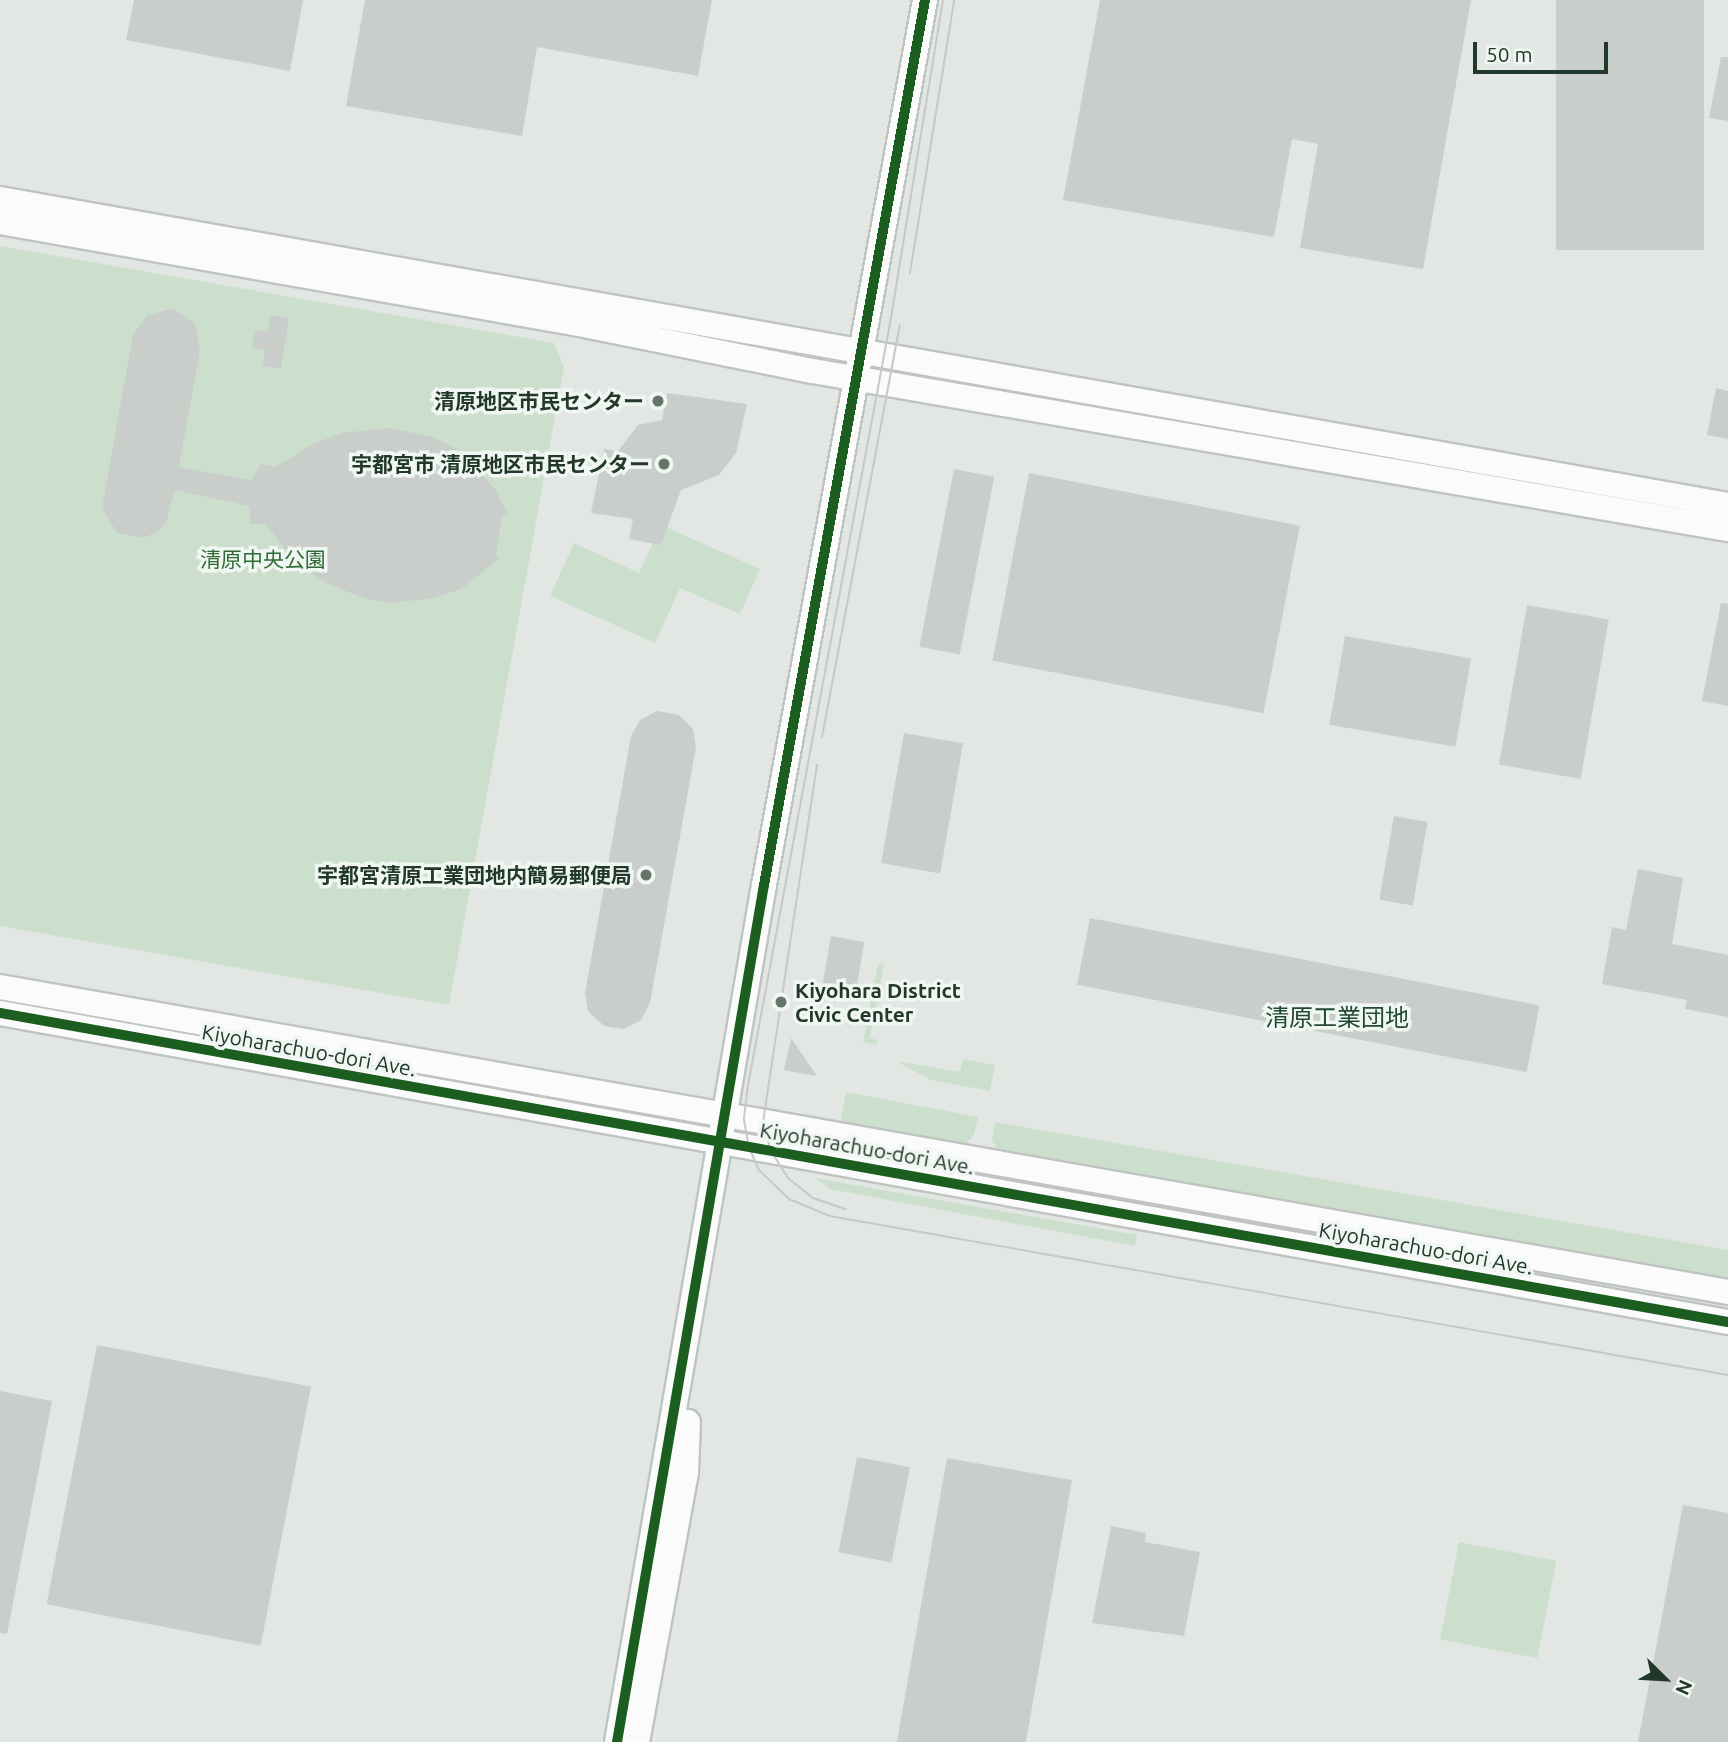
<!DOCTYPE html>
<meta charset="utf-8">
<style>
body{margin:0}
#map{position:relative;width:1728px;height:1742px;overflow:hidden;background:#e2e7e3;font-family:Ubuntu,"Noto Sans JP",sans-serif}
div>[style]{position:absolute}
.green>*{inset:0;background:#ccdfcc;transform-origin:0 0}
.building>*{inset:0;background:#c9cecb;transform-origin:0 0}
.roads{filter:drop-shadow(2px 0 #bfc4c0) drop-shadow(-2px 0 #bfc4c0) drop-shadow(0 2px #bfc4c0) drop-shadow(0 -2px #bfc4c0)}
.tertiary>*{height:24px;margin:-12px;padding:0 12px;transform-origin:12px;border-radius:12px;background:#fbfbfb}
.tram>*{height:2px;margin:-1px;padding:0 1px;transform-origin:1px;border-radius:1px;background:#c6c9c7}
.cycleway>*{height:10px;margin:-5px;padding:0 5px;transform-origin:5px;border-radius:5px;background:#1b5e20}
.dots>*{width:19px;height:19px;translate:-50% -50%;box-sizing:border-box;border:4px solid #f0f6f1;border-radius:50%}
span{translate:-50% -50%;white-space:nowrap;text-align:center;line-height:1.15;-webkit-text-stroke:7px #f0f6f1;paint-order:stroke}
.poi-label{font-size:21px;color:#22382c;font-weight:700}
.right{translate:-100% -50%;text-align:right}
.left{translate:0 -50%;text-align:left}
.park-label{font-size:21px;color:#306b36}
.street-label{font-size:21px;color:#22382c}
.quarter-label{font-size:24px;color:#204833}
.north{position:absolute;left:1630px;top:1644px;width:70px;height:70px;-webkit-text-stroke:5px #f0f6f1;paint-order:stroke;rotate:114deg;font-size:19px;font-weight:700;line-height:28px;text-align:center;color:#22382c}
.north::after{content:'';display:block;margin:auto;width:24px;height:32px;background:#22382c;clip-path:polygon(50% 0,100% 100%,50% 72%,0 100%)}
.scale{position:absolute;left:1473px;top:42px;width:135px;height:32px;box-sizing:border-box;border:4px solid #22382c;border-top:0;padding-left:9px;font-size:21px;line-height:24px;white-space:nowrap;color:#22382c;-webkit-text-stroke:5px #f0f6f1;paint-order:stroke}
</style>
<div id="map">
<div class="green">
<div style="clip-path:polygon(0 246px,554px 343px,564px 367px,449px 1005px,0 926px)"></div>
<div style="clip-path:polygon(661px 525px,760px 569px,740px 614px,680px 588px,655px 643px,550px 596px,574px 543px,639px 573px)"></div>
<div style="clip-path:polygon(878px 964px,884px 965px,870px 1038px,877px 1040px,876px 1045px,863px 1042px)"></div>
<div style="clip-path:polygon(963px 1059px,995px 1065px,990px 1091px,931px 1080px,896px 1061px,960px 1072px)"></div>
<div style="clip-path:polygon(846px 1092px,978px 1117px,974px 1135px,963px 1147px,840px 1125px)"></div>
<div style="clip-path:polygon(995px 1122px,1728px 1250px,1728px 1281px,999px 1152px,992px 1140px)"></div>
<div style="clip-path:polygon(815px 1178px,1137px 1235px,1135px 1246px,830px 1189px)"></div>
<div style="left:1459px;top:1542px;width:99px;height:99px;rotate:11deg"></div>
</div>
<div class="building">
<div style="clip-path:polygon(134px 0,303px 0,290px 71px,126px 40px)"></div>
<div style="clip-path:polygon(365px 0,712px 0,698px 76px,537px 47px,522px 136px,346px 106px)"></div>
<div style="clip-path:polygon(1100px 0,1471px 0,1423px 269px,1300px 248px,1318px 144px,1292px 139px,1274px 237px,1063px 200px)"></div>
<div style="left:1556px;top:0;width:148px;height:250px"></div>
<div style="clip-path:polygon(1721px 57px,1728px 57px,1728px 121px,1709px 118px)"></div>
<div style="clip-path:polygon(173px 308px,195px 323px,200px 351px,179px 467px,251px 480px,261px 464px,275px 467px,315px 443px,342px 433px,389px 428px,433px 437px,459px 450px,495px 489px,508px 514px,502px 516px,496px 555px,500px 558px,461px 589px,434px 598px,390px 603px,363px 598px,326px 583px,295px 561px,265px 524px,251px 524px,249px 506px,175px 490px,166px 523px,155px 533px,143px 538px,117px 533px,102px 508px,133px 334px,148px 315px)"></div>
<div style="clip-path:polygon(270px 315px,289px 318px,281px 369px,263px 366px,265px 350px,252px 348px,255px 330px,268px 332px)"></div>
<div style="clip-path:polygon(1716px 388px,1728px 391px,1728px 439px,1707px 435px)"></div>
<div style="clip-path:polygon(667px 393px,747px 404px,736px 453px,719px 475px,681px 490px,661px 545px,629px 539px,633px 519px,591px 513px,604px 449px,618px 451px,638px 425px,662px 420px)"></div>
<div style="left:954px;top:469px;width:41px;height:181px;rotate:11deg"></div>
<div style="left:1029px;top:473px;width:276px;height:191px;rotate:11deg"></div>
<div style="clip-path:polygon(1721px 603px,1728px 604px,1728px 706px,1702px 701px)"></div>
<div style="left:1527px;top:605px;width:83px;height:162px;rotate:10deg"></div>
<div style="left:1345px;top:636px;width:128px;height:90px;rotate:10deg"></div>
<div style="clip-path:polygon(657px 711px,679px 715px,693px 729px,696px 747px,650px 1003px,641px 1020px,624px 1029px,604px 1026px,588px 1011px,585px 993px,631px 736px,640px 720px)"></div>
<div style="left:904px;top:733px;width:60px;height:132px;rotate:10deg"></div>
<div style="left:1394px;top:816px;width:34px;height:85px;rotate:10deg"></div>
<div style="clip-path:polygon(1638px 869px,1683px 878px,1672px 944px,1728px 955px,1728px 1017px,1685px 1009px,1687px 1000px,1602px 984px,1612px 927px,1626px 930px)"></div>
<div style="left:1090px;top:918px;width:458px;height:68px;rotate:11deg"></div>
<div style="left:831px;top:936px;width:34px;height:60px;rotate:10deg"></div>
<div style="clip-path:polygon(791px 1038px,817px 1076px,784px 1070px)"></div>
<div style="left:97px;top:1345px;width:218px;height:264px;rotate:11deg"></div>
<div style="clip-path:polygon(0 1391px,52px 1401px,7px 1634px,0 1633px)"></div>
<div style="left:857px;top:1457px;width:54px;height:97px;rotate:11deg"></div>
<div style="left:947px;top:1458px;width:127px;height:289px;rotate:10deg"></div>
<div style="clip-path:polygon(1683px 1505px,1728px 1513px,1728px 1742px,1638px 1742px)"></div>
<div style="clip-path:polygon(1111px 1526px,1146px 1533px,1145px 1542px,1200px 1552px,1184px 1636px,1092px 1623px)"></div>
</div>
<div class="roads">
<div class="tertiary">
<div style="left:0;top:199px;width:1755px;rotate:10.04deg"></div>
<div style="left:0;top:222px;width:588px;rotate:9.99deg"></div>
<div style="left:579px;top:324px;width:239px;rotate:11.4deg"></div>
<div style="left:813px;top:371px;width:929px;rotate:9.8deg"></div>
<div style="left:0;top:987px;width:1755px;rotate:10.01deg"></div>
<div style="left:0;top:1013px;width:1755px;rotate:10.14deg"></div>
<div style="left:617px;top:1742px;width:870px;rotate:-80.27deg"></div>
<div style="left:764px;top:885px;width:900px;rotate:-79.69deg"></div>
<div style="left:637px;top:1742px;width:273px;rotate:-79.7deg"></div>
<div style="left:686px;top:1473px;width:51px;rotate:-87.8deg"></div>
</div>
</div>
<div class="tram">
<div style="left:943px;top:0;width:322px;rotate:99.3deg"></div>
<div style="left:891px;top:318px;width:780px;rotate:100.56deg"></div>
<div style="left:748px;top:1085px;width:35px;rotate:97deg"></div>
<div style="left:744px;top:1120px;width:27px;rotate:80deg"></div>
<div style="left:749px;top:1147px;width:25px;rotate:67deg"></div>
<div style="left:759px;top:1170px;width:42px;rotate:44deg"></div>
<div style="left:789px;top:1199px;width:44px;rotate:22.5deg"></div>
<div style="left:830px;top:1216px;width:912px;rotate:10.04deg"></div>
<div style="left:910px;top:273px;width:277px;rotate:-80.8deg"></div>
<div style="left:822px;top:737px;width:419px;rotate:-79.3deg"></div>
<div style="left:817px;top:765px;width:362px;rotate:98.6deg"></div>
<div style="left:763px;top:1123px;width:29px;rotate:74deg"></div>
<div style="left:771px;top:1151px;width:32px;rotate:58deg"></div>
<div style="left:788px;top:1178px;width:32px;rotate:39deg"></div>
<div style="left:813px;top:1198px;width:34px;rotate:19deg"></div>
</div>
<div class="cycleway">
<div style="left:0;top:1013px;width:1755px;rotate:10.14deg"></div>
<div style="left:617px;top:1742px;width:870px;rotate:-80.27deg"></div>
<div style="left:764px;top:885px;width:900px;rotate:-79.69deg"></div>
</div>
<div class="dots">
<div style="left:658px;top:401px;background:#65756c"></div>
<div style="left:664px;top:464px;background:#65756c"></div>
<div style="left:646px;top:875px;background:#65756c"></div>
<div style="left:781px;top:1002px;background:#65756c"></div>
</div>
<div class="poi-label">
<span class="right" style="left:644px;top:401px">清原地区市民センター</span>
<span class="right" style="left:650px;top:464px">宇都宮市 清原地区市民センター</span>
<span class="right" style="left:632px;top:875px">宇都宮清原工業団地内簡易郵便局</span>
<span class="left" style="left:795px;top:1002px">Kiyohara District<br>Civic Center</span>
</div>
<div class="park-label">
<span style="left:263px;top:559px">清原中央公園</span>
</div>
<div class="street-label">
<span style="left:309px;top:1050px;rotate:10deg">Kiyoharachuo-dori Ave.</span>
<span style="left:867px;top:1148px;rotate:10deg">Kiyoharachuo-dori Ave.</span>
<span style="left:1426px;top:1248px;rotate:10deg">Kiyoharachuo-dori Ave.</span>
</div>
<div class="quarter-label">
<span style="left:1337px;top:1018px">清原工業団地</span>
</div>
<div class="north">N</div>
<div class="scale">50 m</div>
</div>
